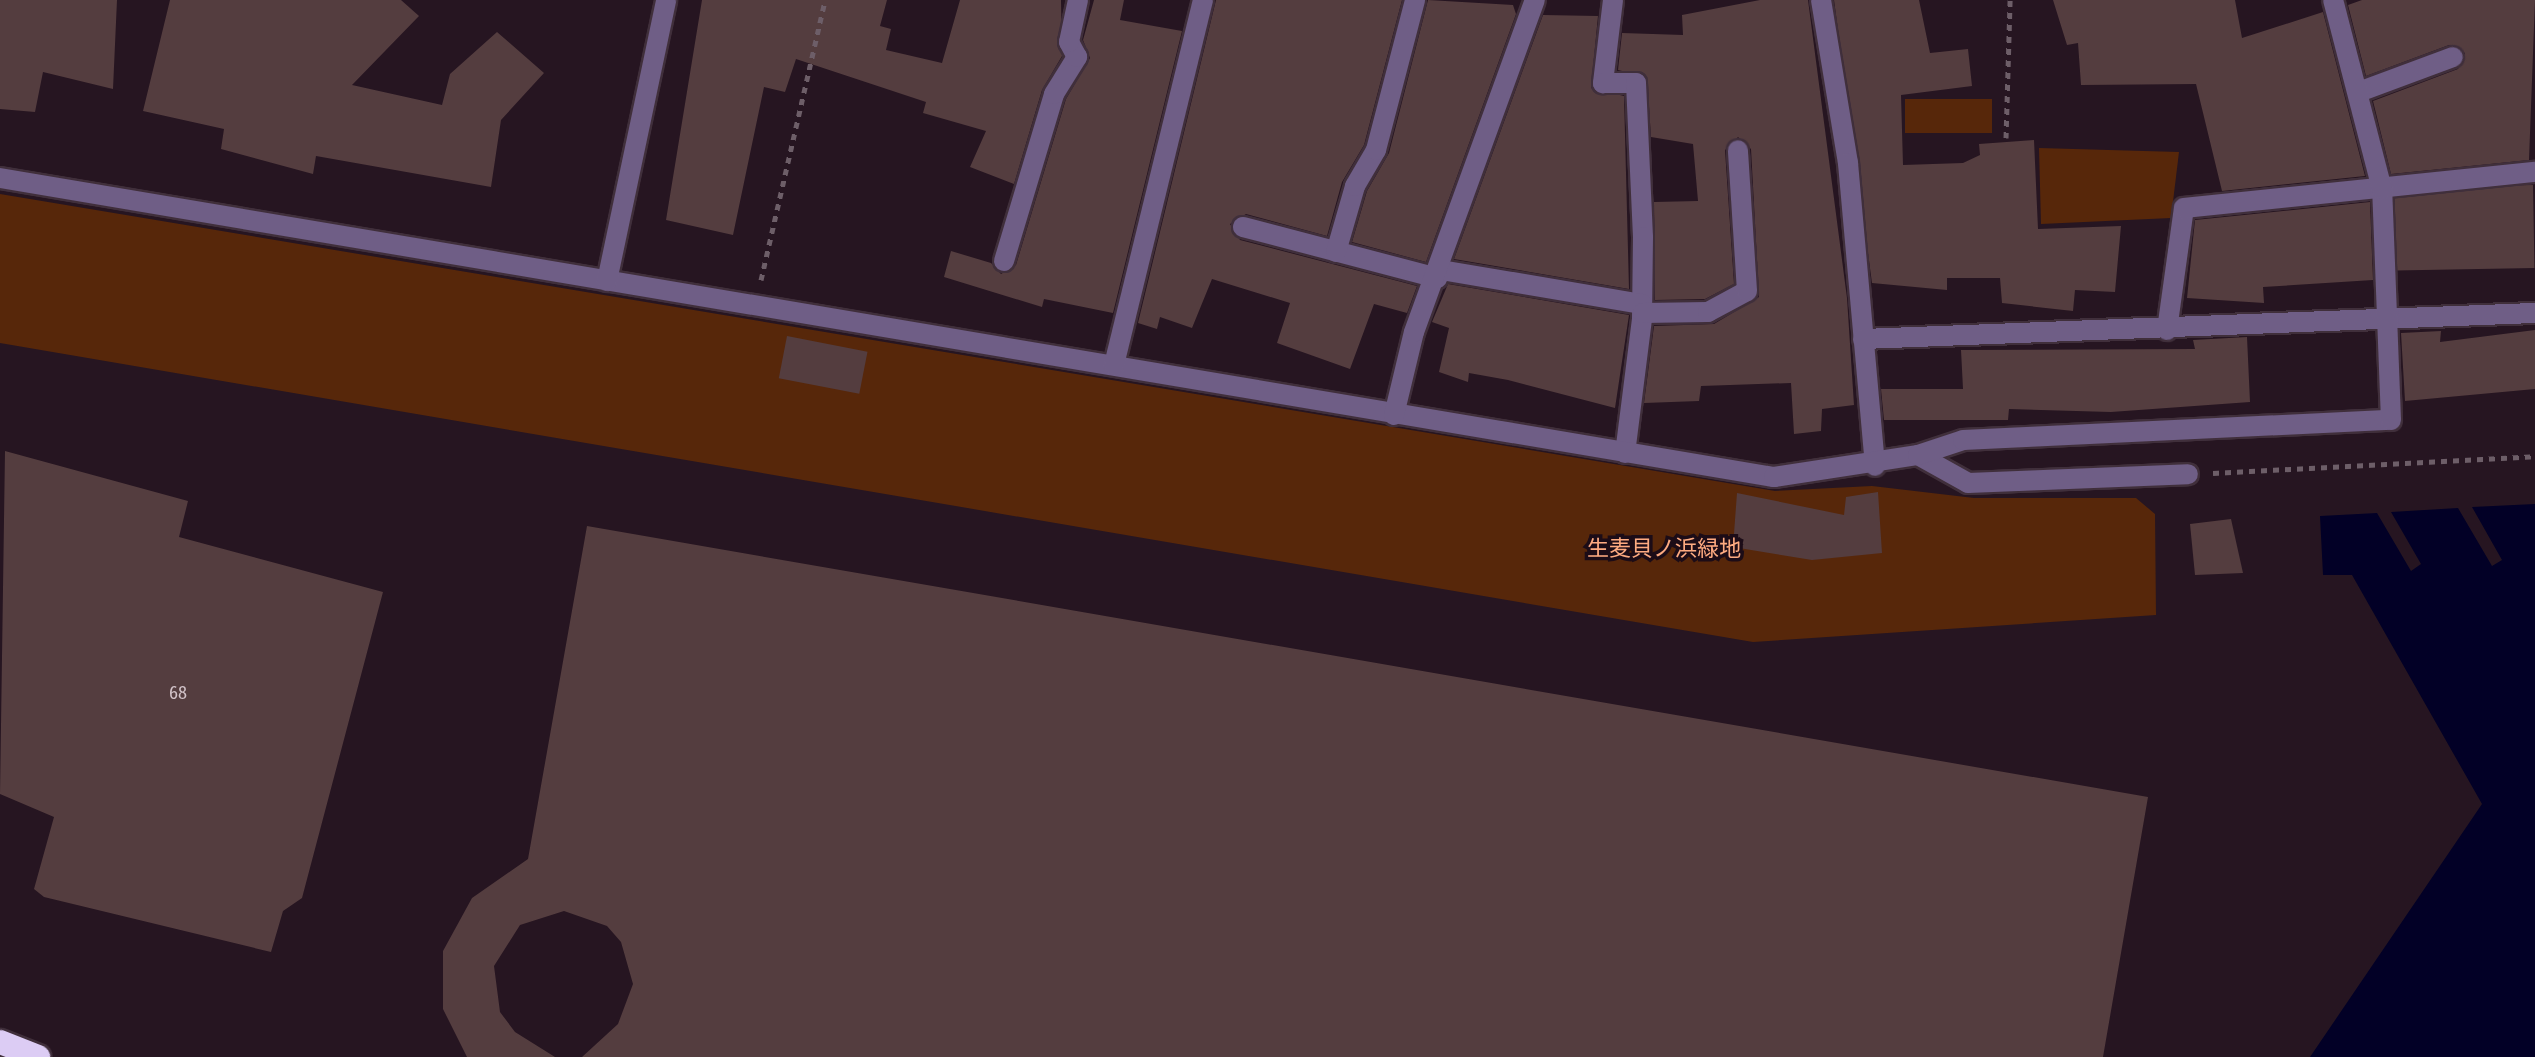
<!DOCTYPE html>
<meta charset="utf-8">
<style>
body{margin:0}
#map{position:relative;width:2535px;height:1057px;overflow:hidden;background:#261521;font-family:"Fira Sans Condensed","Noto Sans JP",sans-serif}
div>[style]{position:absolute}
.green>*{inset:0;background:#57270a;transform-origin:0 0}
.water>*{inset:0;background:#020026}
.building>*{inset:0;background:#543d3f;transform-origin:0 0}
.path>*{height:5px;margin-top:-2.5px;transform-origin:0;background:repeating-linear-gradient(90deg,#6d5e68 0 6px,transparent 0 12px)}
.roads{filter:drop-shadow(2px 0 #402f3b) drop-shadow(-2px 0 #402f3b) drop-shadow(0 2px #402f3b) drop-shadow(0 -2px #402f3b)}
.minor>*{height:20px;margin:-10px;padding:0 10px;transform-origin:10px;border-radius:10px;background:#6f5e86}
.highway>*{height:24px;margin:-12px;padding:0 12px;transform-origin:12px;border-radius:12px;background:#dcccf4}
span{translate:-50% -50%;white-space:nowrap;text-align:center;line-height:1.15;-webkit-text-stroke:7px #1c0c17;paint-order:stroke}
.number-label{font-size:18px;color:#d1c2c8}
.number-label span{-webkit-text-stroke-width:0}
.park-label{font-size:22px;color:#feab81}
</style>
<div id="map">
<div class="green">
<div style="left:1905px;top:99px;width:87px;height:34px"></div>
<div style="clip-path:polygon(2039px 148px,2179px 152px,2171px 218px,2041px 224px)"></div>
<div style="clip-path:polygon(0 194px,1775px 491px,1872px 486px,1974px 498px,2136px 498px,2155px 514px,2156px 615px,1753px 642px,0 343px)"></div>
</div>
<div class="water">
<div style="clip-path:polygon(2535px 504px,2535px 1057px,2310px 1057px,2482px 804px,2352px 575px,2323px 575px,2320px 516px,2377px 513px,2411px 571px,2421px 564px,2391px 512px,2458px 508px,2492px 566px,2502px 560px,2472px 507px)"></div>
</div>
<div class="building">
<div style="clip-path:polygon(0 0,117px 0,113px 89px,43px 72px,35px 112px,0 109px)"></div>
<div style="clip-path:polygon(170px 0,401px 0,419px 16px,352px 85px,442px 105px,450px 74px,497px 32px,544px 73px,501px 120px,491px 187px,316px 156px,313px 174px,221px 149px,224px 129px,143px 111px)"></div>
<div style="clip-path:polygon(702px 0,887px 0,880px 26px,891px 29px,886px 50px,942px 63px,960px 0,1061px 0,1062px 56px,1042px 90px,1014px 184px,970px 167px,986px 131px,923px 113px,926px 102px,796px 59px,785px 92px,764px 87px,733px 235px,666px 220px)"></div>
<div style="clip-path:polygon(1094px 0,1124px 0,1120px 20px,1182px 31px,1113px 313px,1044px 299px,1042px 307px,944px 277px,951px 251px,991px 263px,1001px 274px,1016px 265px,1066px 99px,1090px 58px,1083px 40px)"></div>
<div style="clip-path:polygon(1216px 0,1402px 0,1364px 145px,1342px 182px,1327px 236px,1246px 214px,1230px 224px,1240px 240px,1417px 286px,1407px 313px,1374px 304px,1350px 369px,1277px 343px,1290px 303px,1212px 279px,1192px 328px,1160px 317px,1157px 329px,1138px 323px)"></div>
<div style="clip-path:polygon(1428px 0,1513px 5px,1516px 14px,1426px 262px,1352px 242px,1367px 191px,1389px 153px)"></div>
<div style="clip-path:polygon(1760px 0,1808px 0,1847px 298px,1854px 405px,1822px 409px,1821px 431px,1794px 434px,1791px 383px,1701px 386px,1699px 401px,1644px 403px,1654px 326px,1714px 324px,1759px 297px,1751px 149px,1738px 137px,1725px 150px,1734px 284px,1705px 299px,1655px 300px,1654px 202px,1698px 201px,1693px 144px,1651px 137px,1647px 77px,1618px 70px,1622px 33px,1683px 35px,1682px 15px)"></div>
<div style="clip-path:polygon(1834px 0,1919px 0,1930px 53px,1968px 49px,1972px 86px,1901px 95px,1903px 165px,1963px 163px,1980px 155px,1979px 144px,2034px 140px,2038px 229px,2121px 226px,2115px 292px,2075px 290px,2073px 311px,2002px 303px,2000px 278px,1947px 278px,1947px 290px,1872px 283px)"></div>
<div style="clip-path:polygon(2053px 0,2235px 0,2242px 38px,2323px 12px,2365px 176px,2222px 191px,2196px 84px,2081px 85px,2078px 43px,2067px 45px)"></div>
<div style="clip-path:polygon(2362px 0,2535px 0,2529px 160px,2391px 174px,2373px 101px,2458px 69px,2465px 53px,2449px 45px,2366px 76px,2348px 5px)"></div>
<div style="clip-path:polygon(1543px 15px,1598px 16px,1591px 88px,1624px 96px,1629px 289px,1454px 259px)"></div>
<div style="left:2533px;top:185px;width:83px;height:139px;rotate:89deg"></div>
<div style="clip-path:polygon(2370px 202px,2373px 280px,2263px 287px,2264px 303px,2187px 298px,2195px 220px)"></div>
<div style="clip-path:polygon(1448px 284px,1629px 315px,1615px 408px,1508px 380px,1469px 373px,1468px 382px,1439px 372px,1449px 328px,1432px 322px)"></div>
<div style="clip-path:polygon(2535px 330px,2535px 389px,2405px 401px,2401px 333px,2441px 331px,2440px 342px)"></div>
<div style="left:787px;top:336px;width:82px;height:43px;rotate:11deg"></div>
<div style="clip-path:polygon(2247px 337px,2250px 402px,2111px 412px,2009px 409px,2008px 420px,1884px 420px,1881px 389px,1963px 389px,1961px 350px,2195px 349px,2193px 340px)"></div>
<div style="clip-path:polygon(5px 451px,188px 501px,179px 537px,383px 592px,302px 898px,283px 911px,271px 952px,44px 897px,34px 889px,54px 817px,0 794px)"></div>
<div style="clip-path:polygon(1878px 492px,1882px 553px,1812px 560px,1733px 547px,1737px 493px,1844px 515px,1846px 497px)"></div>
<div style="clip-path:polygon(2231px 519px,2243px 573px,2195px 575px,2190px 524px)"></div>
<div style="clip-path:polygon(587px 526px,2148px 797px,2103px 1057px,582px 1057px,618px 1024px,633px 984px,621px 942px,607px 926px,564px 911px,520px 925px,494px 966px,500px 1012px,515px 1032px,555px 1057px,467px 1057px,443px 1009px,443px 951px,472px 898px,528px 859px)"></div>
</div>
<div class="path">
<div style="left:2006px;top:138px;width:138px;rotate:-88.3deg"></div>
<div style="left:761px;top:280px;width:287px;rotate:-77.1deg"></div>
<div style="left:2213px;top:473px;width:322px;rotate:-3deg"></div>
</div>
<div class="roads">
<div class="minor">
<div style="left:1613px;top:0;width:84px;rotate:96.9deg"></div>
<div style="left:1603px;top:83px;width:33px"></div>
<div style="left:1636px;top:83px;width:154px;rotate:87.4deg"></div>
<div style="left:1643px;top:237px;width:82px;rotate:90.7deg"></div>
<div style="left:1642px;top:319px;width:135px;rotate:97.2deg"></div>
<div style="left:1821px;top:0;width:165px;rotate:80.6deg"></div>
<div style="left:1848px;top:163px;width:304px;rotate:84.9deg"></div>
<div style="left:2359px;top:92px;width:100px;rotate:-20.4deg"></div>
<div style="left:0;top:178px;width:1799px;rotate:9.57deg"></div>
<div style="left:1774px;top:477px;width:146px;rotate:-8.7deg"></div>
<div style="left:1918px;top:455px;width:57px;rotate:29.2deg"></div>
<div style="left:1968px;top:483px;width:220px;rotate:-2.3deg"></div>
<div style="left:1243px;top:227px;width:201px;rotate:14.7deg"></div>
<div style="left:1336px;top:252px;width:69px;rotate:-73.9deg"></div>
<div style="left:1355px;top:186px;width:42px;rotate:-59.7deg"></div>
<div style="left:1376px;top:150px;width:155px;rotate:-75.4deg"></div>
<div style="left:1004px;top:261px;width:174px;rotate:-73.3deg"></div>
<div style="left:1054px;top:94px;width:44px;rotate:-58.1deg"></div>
<div style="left:1077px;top:57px;width:17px;rotate:-118deg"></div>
<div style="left:1069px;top:42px;width:43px;rotate:-77.9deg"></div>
<div style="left:1441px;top:270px;width:204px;rotate:9.6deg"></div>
<div style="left:607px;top:281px;width:287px;rotate:-78.1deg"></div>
<div style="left:1643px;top:313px;width:65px;rotate:-0.9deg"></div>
<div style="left:1708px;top:312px;width:44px;rotate:-28.3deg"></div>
<div style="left:1747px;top:291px;width:141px;rotate:-93.7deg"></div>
<div style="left:2167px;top:330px;width:123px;rotate:-82.1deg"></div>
<div style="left:2184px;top:208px;width:353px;rotate:-5.9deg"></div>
<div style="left:1863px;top:339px;width:673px;rotate:-2.22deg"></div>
<div style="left:1114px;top:365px;width:376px;rotate:-76.3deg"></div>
<div style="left:1394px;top:415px;width:85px;rotate:-76.5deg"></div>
<div style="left:1414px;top:332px;width:353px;rotate:-70deg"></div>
<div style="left:1918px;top:455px;width:47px;rotate:-18.4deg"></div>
<div style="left:1963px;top:440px;width:428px;rotate:-2.7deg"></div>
<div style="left:2391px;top:420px;width:231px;rotate:-92.2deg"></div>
<div style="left:2382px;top:189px;width:195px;rotate:-104.5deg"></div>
</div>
<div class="highway">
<div style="left:0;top:1042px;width:41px;rotate:21.5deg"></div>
</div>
</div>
<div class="number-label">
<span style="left:178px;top:693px">68</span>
</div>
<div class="park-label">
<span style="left:1664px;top:549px">生麦貝ノ浜緑地</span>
</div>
</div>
